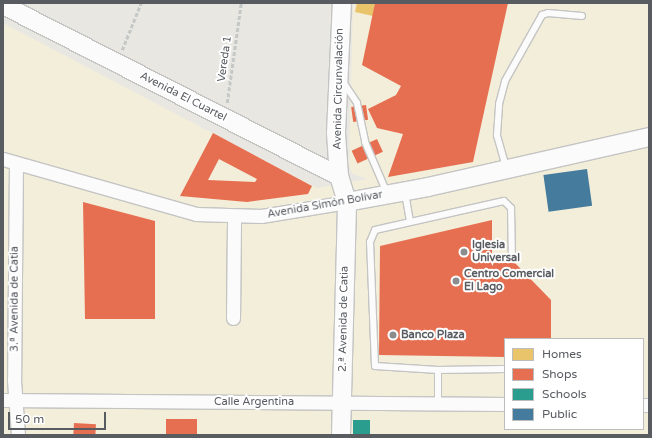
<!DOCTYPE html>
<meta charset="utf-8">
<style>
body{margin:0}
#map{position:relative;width:652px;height:438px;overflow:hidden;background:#e8e7e2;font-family:"Varela Round",sans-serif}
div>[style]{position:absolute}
.commercial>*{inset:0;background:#f3eeda}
.homes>*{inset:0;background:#e9c46a}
.shops>*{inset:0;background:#e76f51;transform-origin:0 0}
.schools>*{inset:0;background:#2a9d8f;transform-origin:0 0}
.public>*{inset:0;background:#457b9d;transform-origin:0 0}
.path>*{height:2.5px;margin-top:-1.25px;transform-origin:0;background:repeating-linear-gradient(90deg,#c4c8c6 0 4px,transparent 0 6px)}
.roads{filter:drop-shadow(1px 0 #c4c4c3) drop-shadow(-1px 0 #c4c4c3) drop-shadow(0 1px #c4c4c3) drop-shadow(0 -1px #c4c4c3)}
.lane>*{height:6px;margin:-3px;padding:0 3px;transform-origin:3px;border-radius:3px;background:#fcfbfb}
.street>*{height:13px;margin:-6.5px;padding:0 6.5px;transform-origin:6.5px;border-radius:6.5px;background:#fcfbfb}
.secondary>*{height:18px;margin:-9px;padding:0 9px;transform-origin:9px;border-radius:9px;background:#fcfbfb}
.dots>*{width:11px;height:11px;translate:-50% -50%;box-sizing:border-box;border:2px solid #fff;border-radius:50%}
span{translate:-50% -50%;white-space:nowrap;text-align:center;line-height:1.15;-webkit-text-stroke:4px #fff;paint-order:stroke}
.street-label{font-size:11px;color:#585b60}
.poi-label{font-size:11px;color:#585b60;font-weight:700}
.left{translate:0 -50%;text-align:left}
.frame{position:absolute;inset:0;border:4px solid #585b60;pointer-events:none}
.legend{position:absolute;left:504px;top:338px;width:140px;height:92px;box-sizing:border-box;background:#fff;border:1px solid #bcbdbf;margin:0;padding:5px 7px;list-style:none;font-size:12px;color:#585b60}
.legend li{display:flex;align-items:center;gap:8px;height:20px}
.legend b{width:20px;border:1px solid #bcbdbf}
.scale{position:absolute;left:8px;top:412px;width:98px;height:18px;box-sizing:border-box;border:2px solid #585b60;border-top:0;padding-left:5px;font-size:12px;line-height:14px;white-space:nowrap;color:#585b60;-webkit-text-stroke:3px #fff;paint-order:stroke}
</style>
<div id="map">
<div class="commercial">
<div style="clip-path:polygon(evenodd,353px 3px,649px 3px,649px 435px,3px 435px,3px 23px,317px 188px,367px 179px,353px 174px,349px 167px,353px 3px,505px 339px,643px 339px,643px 429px,505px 429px,505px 339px)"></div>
</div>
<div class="homes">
<div style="clip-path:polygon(357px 3px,375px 3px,373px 16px,355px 12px)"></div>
</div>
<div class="shops">
<div style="clip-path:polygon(375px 3px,508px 3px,473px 162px,388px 177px,403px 134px,377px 128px,368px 109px,396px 95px,401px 86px,362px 65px)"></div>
<div style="left:366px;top:105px;width:15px;height:15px;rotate:82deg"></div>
<div style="clip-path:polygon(evenodd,213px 133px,312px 186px,308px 194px,247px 202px,180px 196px,213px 133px,219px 159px,257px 179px,255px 182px,208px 180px,219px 159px)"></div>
<div style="left:377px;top:139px;width:14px;height:28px;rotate:65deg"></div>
<div style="clip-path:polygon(83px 202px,155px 221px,155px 319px,85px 319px)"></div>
<div style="clip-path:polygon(492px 220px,492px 263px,515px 263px,551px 300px,551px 339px,505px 339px,505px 357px,379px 355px,380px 246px)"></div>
<div style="left:166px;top:419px;width:31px;height:16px"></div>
<div style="left:74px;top:423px;width:22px;height:12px;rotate:3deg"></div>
</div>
<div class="schools">
<div style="left:353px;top:420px;width:17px;height:15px"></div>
</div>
<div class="public">
<div style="left:587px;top:169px;width:37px;height:44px;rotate:82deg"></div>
</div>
<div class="path">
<div style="left:122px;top:50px;width:51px;rotate:-68deg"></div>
<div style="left:227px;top:103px;width:101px;rotate:-82deg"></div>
</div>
<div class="roads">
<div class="lane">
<div style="left:343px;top:82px;width:25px;rotate:56deg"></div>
<div style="left:357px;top:103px;width:40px;rotate:78deg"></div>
<div style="left:365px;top:142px;width:56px;rotate:66.7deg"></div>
<div style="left:506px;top:167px;width:33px;rotate:-106deg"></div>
<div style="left:497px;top:135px;width:31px;rotate:-86deg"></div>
<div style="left:499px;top:104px;width:24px;rotate:-75deg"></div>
<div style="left:505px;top:81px;width:76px;rotate:-60.7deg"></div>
<div style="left:542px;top:15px;width:6px;rotate:-18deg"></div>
<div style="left:548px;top:13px;width:34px;rotate:5deg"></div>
<div style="left:405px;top:193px;width:28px;rotate:80deg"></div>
<div style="left:505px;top:369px;width:67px;rotate:179.1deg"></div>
<div style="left:438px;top:370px;width:63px;rotate:-176.4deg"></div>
<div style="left:375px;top:366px;width:124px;rotate:-92.3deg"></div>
<div style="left:370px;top:242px;width:13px;rotate:-67deg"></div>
<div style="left:375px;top:230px;width:132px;rotate:-12.7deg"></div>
<div style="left:504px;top:201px;width:10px;rotate:45deg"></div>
<div style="left:511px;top:208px;width:51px;rotate:88.9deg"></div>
<div style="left:438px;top:404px;width:34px;rotate:-90deg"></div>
</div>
<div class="street">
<div style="left:3px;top:159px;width:201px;rotate:15.9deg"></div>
<div style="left:196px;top:214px;width:65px;rotate:1.8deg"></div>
<div style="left:261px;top:216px;width:87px;rotate:-9.2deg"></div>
<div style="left:16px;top:163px;width:217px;rotate:90.5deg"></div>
<div style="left:14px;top:380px;width:55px;rotate:85.8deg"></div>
<div style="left:233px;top:318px;width:102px;rotate:-89.4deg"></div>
<div style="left:3px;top:400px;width:502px;rotate:0.46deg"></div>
<div style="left:643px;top:405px;width:6px"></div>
</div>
<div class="secondary">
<div style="left:3px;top:5px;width:377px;rotate:27deg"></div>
<div style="left:347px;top:202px;width:82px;rotate:-10.5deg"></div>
<div style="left:428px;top:187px;width:227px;rotate:-12.7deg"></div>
<div style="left:341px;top:435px;width:233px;rotate:-88.5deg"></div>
<div style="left:347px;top:202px;width:27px;rotate:-107deg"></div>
<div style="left:339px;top:176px;width:43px;rotate:-94deg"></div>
<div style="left:336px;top:133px;width:130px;rotate:-87.4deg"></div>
</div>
</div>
<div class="dots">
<div style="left:464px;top:252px;background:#8a8c8e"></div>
<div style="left:456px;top:281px;background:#8a8c8e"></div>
<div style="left:393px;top:335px;background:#8a8c8e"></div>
</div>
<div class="street-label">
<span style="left:225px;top:59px;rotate:-82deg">Vereda 1</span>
<span style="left:339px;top:89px;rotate:-89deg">Avenida Circunvalación</span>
<span style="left:183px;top:97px;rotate:27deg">Avenida El Cuartel</span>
<span style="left:325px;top:205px;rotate:-10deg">Avenida Simón Bolívar</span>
<span style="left:15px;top:299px;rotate:-90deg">3.ª Avenida de Catia</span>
<span style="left:344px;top:319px;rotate:-89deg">2.ª Avenida de Catia</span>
<span style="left:254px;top:402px">Calle Argentina</span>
</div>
<div class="poi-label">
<span class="left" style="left:472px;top:252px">Iglesia<br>Universal</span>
<span class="left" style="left:464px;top:281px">Centro Comercial<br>El Lago</span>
<span class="left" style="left:401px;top:335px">Banco Plaza</span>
</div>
<div class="frame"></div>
<ul class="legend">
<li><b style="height:11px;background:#e9c46a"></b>Homes</li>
<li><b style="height:11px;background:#e76f51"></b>Shops</li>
<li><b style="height:11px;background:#2a9d8f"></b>Schools</li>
<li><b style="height:11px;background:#457b9d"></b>Public</li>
</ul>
<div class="scale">50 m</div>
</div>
